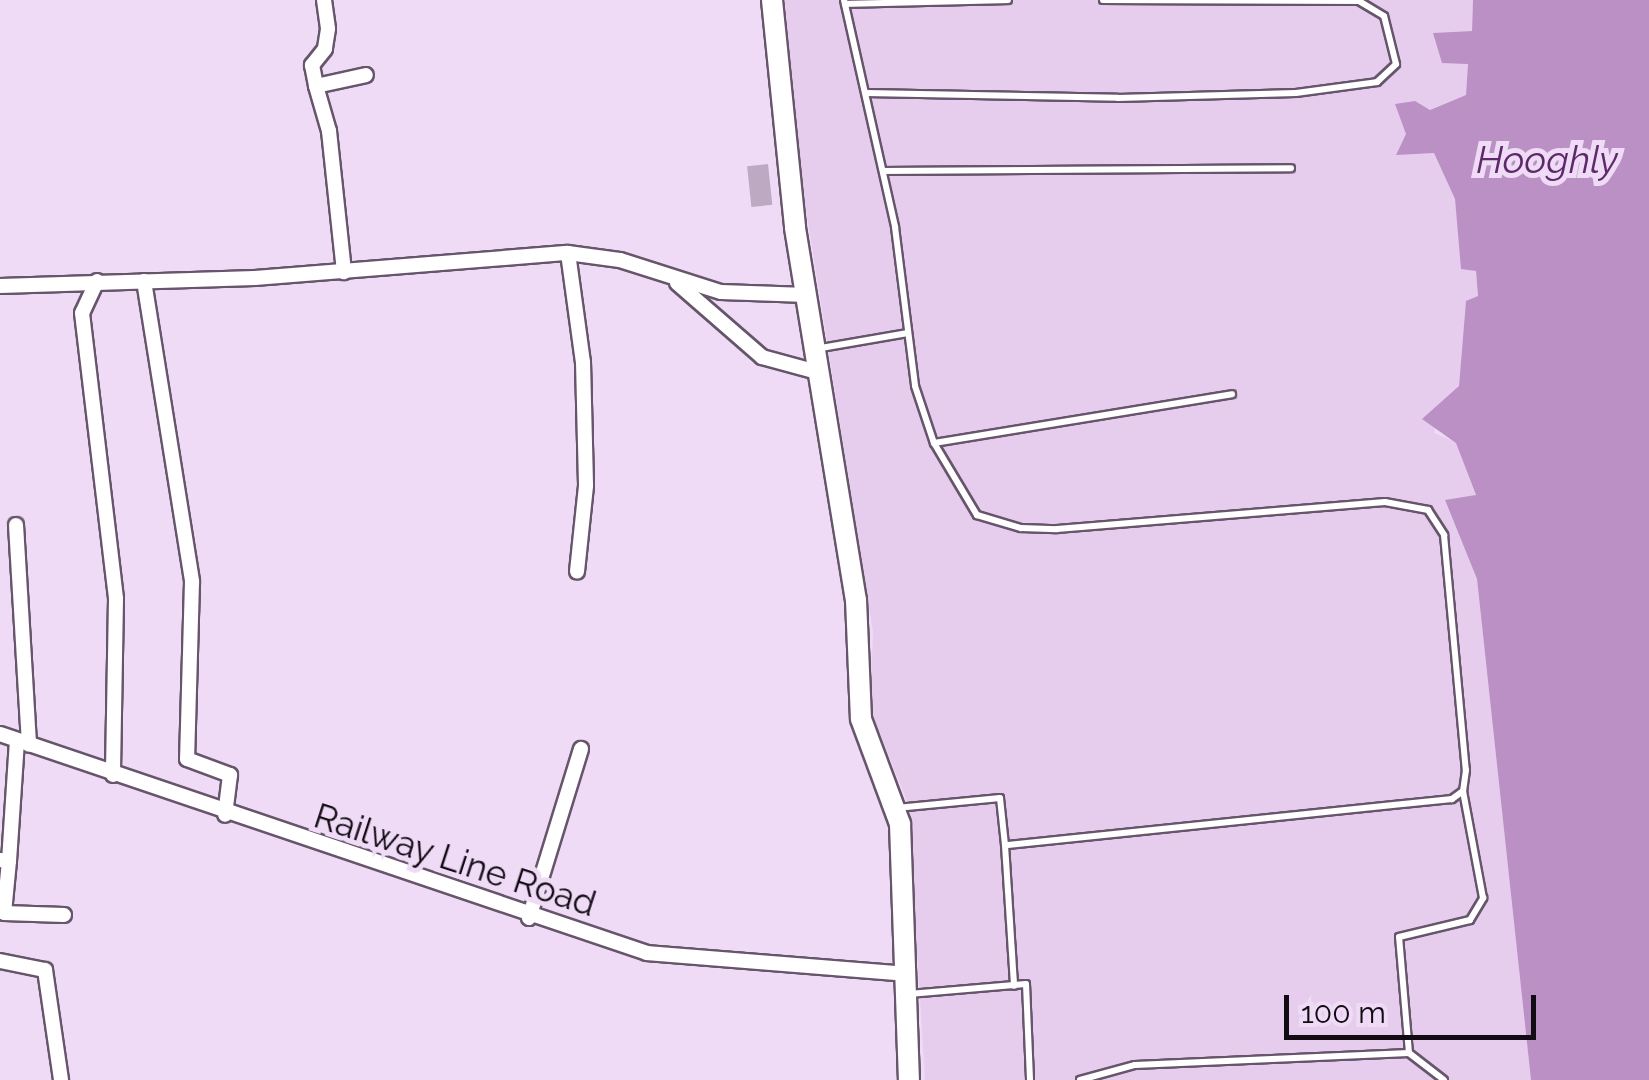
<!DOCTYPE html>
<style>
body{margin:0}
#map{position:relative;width:1649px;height:1080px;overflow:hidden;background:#efdbf5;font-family:Raleway,sans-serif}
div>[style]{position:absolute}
.built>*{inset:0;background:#e6cded}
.water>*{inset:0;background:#ba90c5}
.building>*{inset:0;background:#bdaac2;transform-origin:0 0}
.roads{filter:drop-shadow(2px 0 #66556b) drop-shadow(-2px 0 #66556b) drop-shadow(0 2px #66556b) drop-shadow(0 -2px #66556b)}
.lane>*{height:6px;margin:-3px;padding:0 3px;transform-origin:3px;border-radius:3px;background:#fff}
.street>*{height:14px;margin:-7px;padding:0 7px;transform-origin:7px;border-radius:7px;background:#fff}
.secondary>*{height:20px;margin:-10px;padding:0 10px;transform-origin:10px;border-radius:10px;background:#fff}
span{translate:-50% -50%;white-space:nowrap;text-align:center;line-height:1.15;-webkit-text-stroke:10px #efdbf5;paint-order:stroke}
.street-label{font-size:35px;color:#120b14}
.water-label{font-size:38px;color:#5d296a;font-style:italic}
.scale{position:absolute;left:1284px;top:995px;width:252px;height:45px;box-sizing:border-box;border:5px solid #120b14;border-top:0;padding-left:12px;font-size:30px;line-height:35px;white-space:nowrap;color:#120b14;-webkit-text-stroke:8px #efdbf5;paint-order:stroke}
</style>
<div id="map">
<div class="built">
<div style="clip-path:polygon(785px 0,1473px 0,1472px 31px,1433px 33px,1468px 63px,1466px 95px,1429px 110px,1396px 105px,1407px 134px,1396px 154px,1434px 153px,1455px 199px,1461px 268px,1476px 271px,1478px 297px,1466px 302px,1459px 386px,1439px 408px,1434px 433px,1456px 442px,1476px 496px,1445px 501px,1477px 579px,1531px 1080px,925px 1080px,908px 804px,870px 708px,873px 632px,797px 152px)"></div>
</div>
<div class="water">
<div style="clip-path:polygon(1473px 0,1649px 0,1649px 1080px,1531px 1080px,1477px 579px,1445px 500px,1476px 495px,1456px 443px,1422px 419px,1459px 386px,1466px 301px,1478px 296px,1476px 271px,1461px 269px,1455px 199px,1434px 153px,1396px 155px,1406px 134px,1395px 104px,1415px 101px,1430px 110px,1466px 95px,1468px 64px,1442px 63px,1433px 33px,1472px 31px)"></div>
</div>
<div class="building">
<div style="left:768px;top:164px;width:41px;height:21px;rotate:84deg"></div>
</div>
<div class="roads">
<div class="lane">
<div style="left:844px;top:0;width:233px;rotate:77.3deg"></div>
<div style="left:895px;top:227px;width:160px;rotate:82.8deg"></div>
<div style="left:915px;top:386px;width:60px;rotate:71.6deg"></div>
<div style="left:934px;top:443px;width:84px;rotate:59.2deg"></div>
<div style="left:977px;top:515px;width:46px;rotate:16.5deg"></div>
<div style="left:1021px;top:528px;width:36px;rotate:2deg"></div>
<div style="left:1057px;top:529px;width:329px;rotate:-4.7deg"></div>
<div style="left:1385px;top:502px;width:44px;rotate:10.5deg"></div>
<div style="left:1428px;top:510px;width:30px;rotate:57deg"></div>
<div style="left:1444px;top:535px;width:236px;rotate:84.7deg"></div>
<div style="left:1466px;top:770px;width:21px;rotate:98deg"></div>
<div style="left:1463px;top:791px;width:14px;rotate:144deg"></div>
<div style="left:1452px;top:799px;width:449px;rotate:174.1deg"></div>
<div style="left:1005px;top:845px;width:47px;rotate:-96.1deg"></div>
<div style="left:1000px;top:798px;width:104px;rotate:174.5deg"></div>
<div style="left:845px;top:4px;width:163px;rotate:-1.4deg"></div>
<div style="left:866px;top:93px;width:252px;rotate:1.1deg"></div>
<div style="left:1118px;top:98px;width:178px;rotate:-1.6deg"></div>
<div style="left:1296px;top:93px;width:82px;rotate:-7.7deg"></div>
<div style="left:1377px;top:82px;width:26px;rotate:-43deg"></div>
<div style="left:1396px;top:64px;width:49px;rotate:-104deg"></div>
<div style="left:1384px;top:16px;width:29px;rotate:-149deg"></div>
<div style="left:1359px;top:1px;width:256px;rotate:-179.8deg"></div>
<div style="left:884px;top:171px;width:407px;rotate:-0.4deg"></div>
<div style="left:821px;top:348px;width:88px;rotate:-9.8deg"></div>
<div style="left:934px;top:443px;width:302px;rotate:-9.3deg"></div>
<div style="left:1005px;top:845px;width:141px;rotate:86.3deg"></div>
<div style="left:909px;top:994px;width:117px;rotate:-4.9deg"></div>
<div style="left:1026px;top:984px;width:96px;rotate:87.6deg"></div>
<div style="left:1409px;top:1053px;width:44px;rotate:37.6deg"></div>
<div style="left:1080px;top:1080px;width:57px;rotate:-15.3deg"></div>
<div style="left:1135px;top:1065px;width:274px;rotate:-2.5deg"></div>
<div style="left:1409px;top:1053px;width:116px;rotate:-94.9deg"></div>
<div style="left:1399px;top:937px;width:73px;rotate:-13.5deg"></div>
<div style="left:1470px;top:920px;width:26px;rotate:-59deg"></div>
<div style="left:1483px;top:898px;width:109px;rotate:-100.6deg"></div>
</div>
<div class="street">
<div style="left:324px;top:0;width:29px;rotate:82deg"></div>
<div style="left:328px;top:29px;width:20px;rotate:99deg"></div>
<div style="left:325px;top:49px;width:21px;rotate:129deg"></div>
<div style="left:312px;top:65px;width:21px;rotate:79deg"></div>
<div style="left:316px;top:86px;width:51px;rotate:-12.4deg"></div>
<div style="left:316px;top:86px;width:47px;rotate:73.9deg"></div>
<div style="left:329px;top:131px;width:142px;rotate:83.9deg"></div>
<div style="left:568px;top:253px;width:110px;rotate:82.2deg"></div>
<div style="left:583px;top:362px;width:124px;rotate:88.6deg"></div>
<div style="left:586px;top:486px;width:86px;rotate:96deg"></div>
<div style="left:97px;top:281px;width:35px;rotate:115deg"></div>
<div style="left:82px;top:313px;width:288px;rotate:83.2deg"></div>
<div style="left:116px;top:599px;width:176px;rotate:91deg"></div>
<div style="left:144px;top:281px;width:305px;rotate:80.9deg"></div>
<div style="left:192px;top:582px;width:177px;rotate:91.6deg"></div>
<div style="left:187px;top:759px;width:46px;rotate:20.4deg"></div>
<div style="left:230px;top:775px;width:40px;rotate:97.1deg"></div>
<div style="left:677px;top:283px;width:113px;rotate:41deg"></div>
<div style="left:762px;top:357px;width:61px;rotate:15.2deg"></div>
<div style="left:0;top:286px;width:255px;rotate:-1.8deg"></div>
<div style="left:255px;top:278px;width:314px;rotate:-4.6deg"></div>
<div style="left:568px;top:253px;width:52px;rotate:7.7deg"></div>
<div style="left:620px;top:260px;width:106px;rotate:17.6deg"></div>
<div style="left:721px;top:292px;width:86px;rotate:2deg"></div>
<div style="left:16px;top:525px;width:220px;rotate:86.6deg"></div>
<div style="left:0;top:734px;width:683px;rotate:18.7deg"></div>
<div style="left:647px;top:953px;width:261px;rotate:4.6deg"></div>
<div style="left:0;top:860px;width:9px;rotate:6deg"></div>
<div style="left:9px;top:861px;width:120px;rotate:-86.2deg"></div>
<div style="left:9px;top:861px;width:52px;rotate:95.5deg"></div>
<div style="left:4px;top:913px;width:60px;rotate:1.9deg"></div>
<div style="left:529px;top:918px;width:177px;rotate:-72.9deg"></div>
<div style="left:0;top:961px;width:46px;rotate:11.3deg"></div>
<div style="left:45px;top:970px;width:111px;rotate:81.7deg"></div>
</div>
<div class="secondary">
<div style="left:772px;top:0;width:229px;rotate:84.2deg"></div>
<div style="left:795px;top:228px;width:377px;rotate:80.7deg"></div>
<div style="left:856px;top:600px;width:119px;rotate:87.6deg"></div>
<div style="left:861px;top:719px;width:112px;rotate:69.6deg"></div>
<div style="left:900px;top:824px;width:256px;rotate:88deg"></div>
</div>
</div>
<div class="street-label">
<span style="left:455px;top:860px;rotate:18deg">Railway Line Road</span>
</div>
<div class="water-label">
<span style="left:1547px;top:160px">Hooghly</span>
</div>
<div class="scale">100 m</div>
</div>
